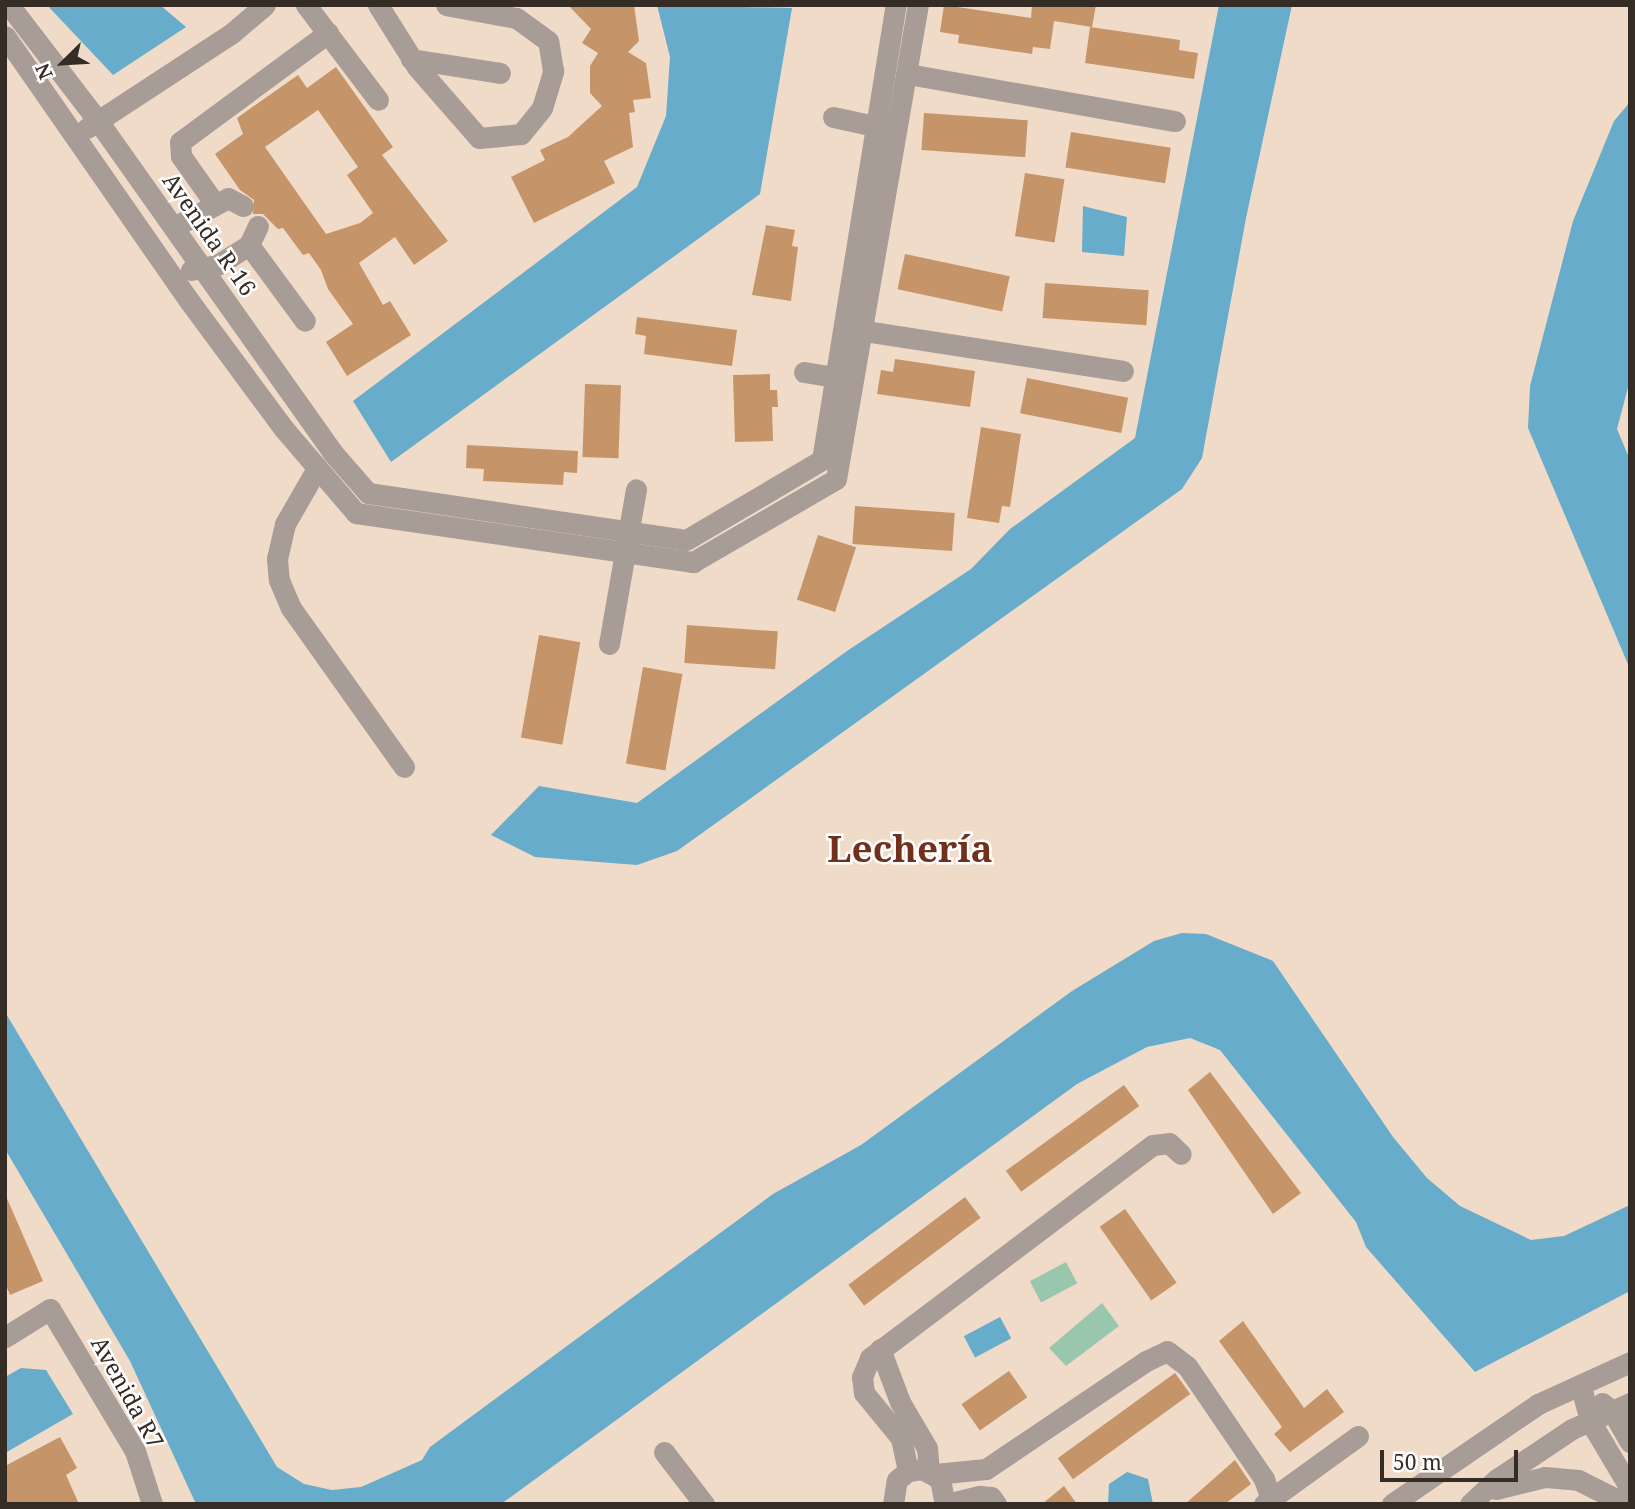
<!DOCTYPE html>
<meta charset="utf-8">
<style>
body{margin:0}
#map{position:relative;width:1635px;height:1509px;overflow:hidden;background:#f0dac8;font-family:"Noto Serif",serif}
div>[style]{position:absolute}
.green>*{inset:0;background:#99c7ad;transform-origin:0 0}
.water>*{inset:0;background:#67acca;transform-origin:0 0}
.building>*{inset:0;background:#c59569;transform-origin:0 0}
.minor>*{height:21px;margin:-10.5px;padding:0 10.5px;transform-origin:10.5px;border-radius:10.5px;background:#a89c97}
span{translate:-50% -50%;white-space:nowrap;text-align:center;line-height:1.15;-webkit-text-stroke:5px #fff;paint-order:stroke}
.street-label{font-size:23px;color:#342c25}
.town-label{font-size:37px;color:#722f1c;font-weight:700}
.frame{position:absolute;inset:0;border:7px solid #342c25;pointer-events:none}
.north{position:absolute;left:28px;top:28px;width:70px;height:70px;-webkit-text-stroke:5px #fff;paint-order:stroke;rotate:246deg;font-size:19px;font-weight:700;line-height:28px;text-align:center;color:#342c25}
.north::after{content:'';display:block;margin:auto;width:24px;height:32px;background:#342c25;clip-path:polygon(50% 0,100% 100%,50% 72%,0 100%)}
.scale{position:absolute;left:1380px;top:1450px;width:138px;height:32px;box-sizing:border-box;border:4px solid #342c25;border-top:0;padding-left:9px;font-size:21px;line-height:24px;white-space:nowrap;color:#342c25;-webkit-text-stroke:5px #fff;paint-order:stroke}
</style>
<div id="map">
<div class="green">
<div style="left:1066px;top:1262px;width:24px;height:41px;rotate:62deg"></div>
<div style="clip-path:polygon(1102px 1303px,1119px 1326px,1066px 1366px,1049px 1348px)"></div>
</div>
<div class="water">
<div style="clip-path:polygon(47px 5px,160px 5px,186px 27px,113px 75px)"></div>
<div style="clip-path:polygon(657px 5px,792px 8px,760px 194px,391px 462px,353px 401px,637px 187px,666px 116px,670px 57px)"></div>
<div style="clip-path:polygon(1219px 5px,1292px 5px,1246px 218px,1202px 458px,1182px 489px,677px 851px,637px 865px,535px 857px,491px 835px,539px 786px,637px 803px,847px 651px,971px 569px,1010px 529px,1135px 438px)"></div>
<div style="clip-path:polygon(1630px 102px,1630px 380px,1617px 429px,1630px 460px,1630px 669px,1528px 428px,1530px 386px,1573px 221px,1614px 121px)"></div>
<div style="clip-path:polygon(1083px 206px,1127px 217px,1124px 256px,1082px 252px)"></div>
<div style="clip-path:polygon(1182px 933px,1206px 934px,1273px 961px,1393px 1137px,1427px 1178px,1460px 1206px,1531px 1240px,1564px 1236px,1630px 1205px,1630px 1291px,1475px 1372px,1366px 1247px,1356px 1222px,1220px 1050px,1190px 1038px,1147px 1047px,1077px 1084px,501px 1504px,196px 1504px,130px 1361px,5px 1149px,5px 1012px,277px 1467px,304px 1484px,332px 1490px,361px 1487px,422px 1460px,430px 1447px,773px 1194px,861px 1145px,1072px 991px,1154px 941px)"></div>
<div style="left:1000px;top:1317px;width:24px;height:41px;rotate:62deg"></div>
<div style="clip-path:polygon(21px 1368px,46px 1370px,73px 1414px,5px 1453px,5px 1377px)"></div>
<div style="clip-path:polygon(1127px 1472px,1148px 1479px,1153px 1504px,1108px 1504px,1109px 1484px)"></div>
</div>
<div class="building">
<div style="clip-path:polygon(568px 5px,634px 5px,639px 41px,628px 52px,646px 63px,651px 98px,633px 100px,635px 112px,629px 113px,633px 147px,604px 161px,615px 183px,534px 223px,511px 177px,545px 160px,540px 150px,568px 137px,602px 106px,590px 93px,590px 66px,598px 53px,582px 43px,591px 29px)"></div>
<div style="clip-path:polygon(944px 5px,1031px 18px,1032px 5px,1096px 5px,1092px 27px,1054px 21px,1050px 49px,1033px 47px,1032px 54px,958px 43px,959px 35px,940px 32px)"></div>
<div style="clip-path:polygon(1090px 27px,1180px 40px,1179px 50px,1198px 53px,1194px 79px,1085px 63px)"></div>
<div style="clip-path:polygon(evenodd,336px 67px,393px 147px,382px 155px,448px 241px,414px 265px,395px 237px,359px 263px,383px 305px,390px 301px,411px 335px,347px 376px,326px 342px,353px 324px,328px 289px,321px 270px,309px 253px,303px 255px,283px 228px,278px 229px,263px 214px,253px 214px,254px 200px,240px 190px,215px 154px,243px 134px,237px 118px,298px 75px,307px 88px,336px 67px,318px 110px,358px 167px,347px 175px,373px 213px,360px 223px,326px 234px,265px 147px,318px 110px)"></div>
<div style="left:924px;top:113px;width:104px;height:37px;rotate:4deg"></div>
<div style="left:1071px;top:132px;width:101px;height:36px;rotate:9deg"></div>
<div style="left:1025px;top:173px;width:40px;height:64px;rotate:9deg"></div>
<div style="clip-path:polygon(766px 225px,795px 230px,792px 246px,798px 247px,791px 301px,752px 295px)"></div>
<div style="left:905px;top:254px;width:107px;height:36px;rotate:12deg"></div>
<div style="left:1045px;top:283px;width:104px;height:35px;rotate:4deg"></div>
<div style="clip-path:polygon(637px 317px,737px 330px,732px 366px,644px 354px,646px 336px,635px 334px)"></div>
<div style="clip-path:polygon(895px 359px,975px 371px,970px 407px,877px 394px,881px 370px,893px 372px)"></div>
<div style="clip-path:polygon(770px 374px,770px 390px,777px 390px,778px 407px,772px 407px,773px 441px,735px 442px,733px 375px)"></div>
<div style="left:1027px;top:378px;width:103px;height:36px;rotate:11deg"></div>
<div style="left:585px;top:384px;width:36px;height:73px;rotate:2deg"></div>
<div style="clip-path:polygon(981px 427px,1021px 434px,1010px 507px,1002px 506px,999px 523px,967px 518px)"></div>
<div style="clip-path:polygon(467px 445px,578px 451px,577px 473px,564px 472px,563px 485px,483px 481px,484px 469px,466px 468px)"></div>
<div style="left:855px;top:506px;width:100px;height:38px;rotate:4deg"></div>
<div style="left:818px;top:535px;width:40px;height:68px;rotate:18deg"></div>
<div style="left:687px;top:625px;width:91px;height:38px;rotate:4deg"></div>
<div style="left:539px;top:635px;width:42px;height:104px;rotate:10deg"></div>
<div style="left:643px;top:667px;width:40px;height:98px;rotate:10deg"></div>
<div style="clip-path:polygon(1210px 1072px,1301px 1193px,1273px 1214px,1188px 1090px)"></div>
<div style="left:1124px;top:1085px;width:26px;height:146px;rotate:54deg"></div>
<div style="clip-path:polygon(5px 1194px,43px 1281px,10px 1295px,5px 1283px)"></div>
<div style="left:965px;top:1197px;width:26px;height:146px;rotate:53deg"></div>
<div style="left:1125px;top:1209px;width:90px;height:31px;rotate:55deg"></div>
<div style="clip-path:polygon(1243px 1321px,1304px 1408px,1327px 1389px,1344px 1412px,1290px 1452px,1274px 1434px,1282px 1427px,1219px 1341px)"></div>
<div style="left:1009px;top:1371px;width:32px;height:58px;rotate:55deg"></div>
<div style="left:1175px;top:1373px;width:26px;height:145px;rotate:54deg"></div>
<div style="clip-path:polygon(60px 1437px,77px 1468px,66px 1475px,79px 1504px,5px 1504px,5px 1466px)"></div>
<div style="clip-path:polygon(1235px 1460px,1251px 1484px,1225px 1504px,1185px 1504px)"></div>
<div style="clip-path:polygon(1064px 1486px,1077px 1504px,1042px 1504px)"></div>
</div>
<div class="minor">
<div style="left:9px;top:5px;width:146px;rotate:52.5deg"></div>
<div style="left:98px;top:121px;width:405px;rotate:54.7deg"></div>
<div style="left:332px;top:452px;width:55px;rotate:48.7deg"></div>
<div style="left:306px;top:5px;width:119px;rotate:52.8deg"></div>
<div style="left:378px;top:5px;width:73px;rotate:57.8deg"></div>
<div style="left:417px;top:67px;width:94px;rotate:48.9deg"></div>
<div style="left:479px;top:138px;width:42px;rotate:-5.4deg"></div>
<div style="left:521px;top:134px;width:33px;rotate:-51deg"></div>
<div style="left:542px;top:108px;width:39px;rotate:-73deg"></div>
<div style="left:553px;top:71px;width:30px;rotate:-99deg"></div>
<div style="left:548px;top:41px;width:39px;rotate:-144deg"></div>
<div style="left:516px;top:18px;width:71px;rotate:-169.5deg"></div>
<div style="left:5px;top:36px;width:324px;rotate:55.2deg"></div>
<div style="left:190px;top:302px;width:158px;rotate:53.5deg"></div>
<div style="left:284px;top:429px;width:111px;rotate:49.4deg"></div>
<div style="left:411px;top:59px;width:90px;rotate:8.9deg"></div>
<div style="left:908px;top:74px;width:271px;rotate:10deg"></div>
<div style="left:833px;top:117px;width:57px;rotate:12.1deg"></div>
<div style="left:87px;top:128px;width:173px;rotate:-33.2deg"></div>
<div style="left:232px;top:33px;width:43px;rotate:-40.3deg"></div>
<div style="left:215px;top:204px;width:59px;rotate:-125.3deg"></div>
<div style="left:181px;top:156px;width:14px;rotate:-94deg"></div>
<div style="left:180px;top:142px;width:184px;rotate:-36.4deg"></div>
<div style="left:174px;top:227px;width:61px;rotate:-28.2deg"></div>
<div style="left:228px;top:198px;width:17px;rotate:28deg"></div>
<div style="left:249px;top:245px;width:94px;rotate:53.6deg"></div>
<div style="left:191px;top:270px;width:26px;rotate:-11deg"></div>
<div style="left:217px;top:265px;width:38px;rotate:-32deg"></div>
<div style="left:249px;top:245px;width:21px;rotate:-65deg"></div>
<div style="left:865px;top:331px;width:261px;rotate:8.8deg"></div>
<div style="left:804px;top:372px;width:44px;rotate:9.2deg"></div>
<div style="left:316px;top:470px;width:62px;rotate:119.9deg"></div>
<div style="left:285px;top:524px;width:36px;rotate:103deg"></div>
<div style="left:277px;top:559px;width:21px;rotate:85deg"></div>
<div style="left:279px;top:580px;width:30px;rotate:67deg"></div>
<div style="left:291px;top:608px;width:195px;rotate:54.6deg"></div>
<div style="left:368px;top:493px;width:321px;rotate:8.4deg"></div>
<div style="left:686px;top:540px;width:158px;rotate:-30.5deg"></div>
<div style="left:822px;top:460px;width:461px;rotate:-80.8deg"></div>
<div style="left:356px;top:513px;width:341px;rotate:8.3deg"></div>
<div style="left:693px;top:562px;width:165px;rotate:-30.1deg"></div>
<div style="left:836px;top:479px;width:481px;rotate:-80.2deg"></div>
<div style="left:609px;top:644px;width:157px;rotate:-80.1deg"></div>
<div style="left:5px;top:1337px;width:53px;rotate:-31.9deg"></div>
<div style="left:50px;top:1309px;width:165px;rotate:59.1deg"></div>
<div style="left:135px;top:1451px;width:56px;rotate:72.2deg"></div>
<div style="left:880px;top:1349px;width:57px;rotate:69.3deg"></div>
<div style="left:900px;top:1402px;width:53px;rotate:59.6deg"></div>
<div style="left:927px;top:1448px;width:23px;rotate:85deg"></div>
<div style="left:1581px;top:1387px;width:35px;rotate:75deg"></div>
<div style="left:1590px;top:1421px;width:78px;rotate:59.2deg"></div>
<div style="left:1602px;top:1403px;width:13px;rotate:39deg"></div>
<div style="left:1612px;top:1411px;width:36px;rotate:60deg"></div>
<div style="left:664px;top:1452px;width:66px;rotate:52.4deg"></div>
<div style="left:908px;top:1471px;width:34px;rotate:-102deg"></div>
<div style="left:901px;top:1438px;width:58px;rotate:-129.4deg"></div>
<div style="left:864px;top:1393px;width:16px;rotate:-97deg"></div>
<div style="left:862px;top:1377px;width:21px;rotate:-67deg"></div>
<div style="left:870px;top:1358px;width:354px;rotate:-37deg"></div>
<div style="left:1153px;top:1145px;width:16px;rotate:-7deg"></div>
<div style="left:1169px;top:1143px;width:16px;rotate:43deg"></div>
<div style="left:935px;top:1474px;width:51px;rotate:-5.6deg"></div>
<div style="left:986px;top:1469px;width:193px;rotate:-34deg"></div>
<div style="left:1146px;top:1361px;width:23px;rotate:-25deg"></div>
<div style="left:1167px;top:1351px;width:25px;rotate:37deg"></div>
<div style="left:1187px;top:1366px;width:137px;rotate:55.7deg"></div>
<div style="left:1264px;top:1479px;width:21px;rotate:71deg"></div>
<div style="left:1496px;top:1489px;width:50px;rotate:-13.8deg"></div>
<div style="left:1545px;top:1477px;width:33px;rotate:5deg"></div>
<div style="left:1578px;top:1480px;width:54px;rotate:26.6deg"></div>
<div style="left:893px;top:1504px;width:24px;rotate:-81deg"></div>
<div style="left:897px;top:1480px;width:14px;rotate:-39deg"></div>
<div style="left:908px;top:1471px;width:14px;rotate:-8deg"></div>
<div style="left:922px;top:1469px;width:21px;rotate:29deg"></div>
<div style="left:940px;top:1479px;width:25px;rotate:79deg"></div>
<div style="left:947px;top:1504px;width:34px;rotate:-14deg"></div>
<div style="left:980px;top:1496px;width:11px;rotate:5deg"></div>
<div style="left:991px;top:1497px;width:9px;rotate:54deg"></div>
<div style="left:1264px;top:1504px;width:116px;rotate:-35.9deg"></div>
<div style="left:1392px;top:1504px;width:177px;rotate:-34.4deg"></div>
<div style="left:1538px;top:1404px;width:101px;rotate:-24.5deg"></div>
<div style="left:1470px;top:1504px;width:37px;rotate:-43deg"></div>
<div style="left:1497px;top:1479px;width:90px;rotate:-33.7deg"></div>
<div style="left:1572px;top:1429px;width:64px;rotate:-24.1deg"></div>
</div>
<div class="street-label">
<span style="left:210px;top:234px;rotate:55deg">Avenida R-16</span>
<span style="left:128px;top:1392px;rotate:61deg">Avenida R7</span>
</div>
<div class="town-label">
<span style="left:910px;top:848px">Lechería</span>
</div>
<div class="frame"></div>
<div class="north">N</div>
<div class="scale">50 m</div>
</div>
